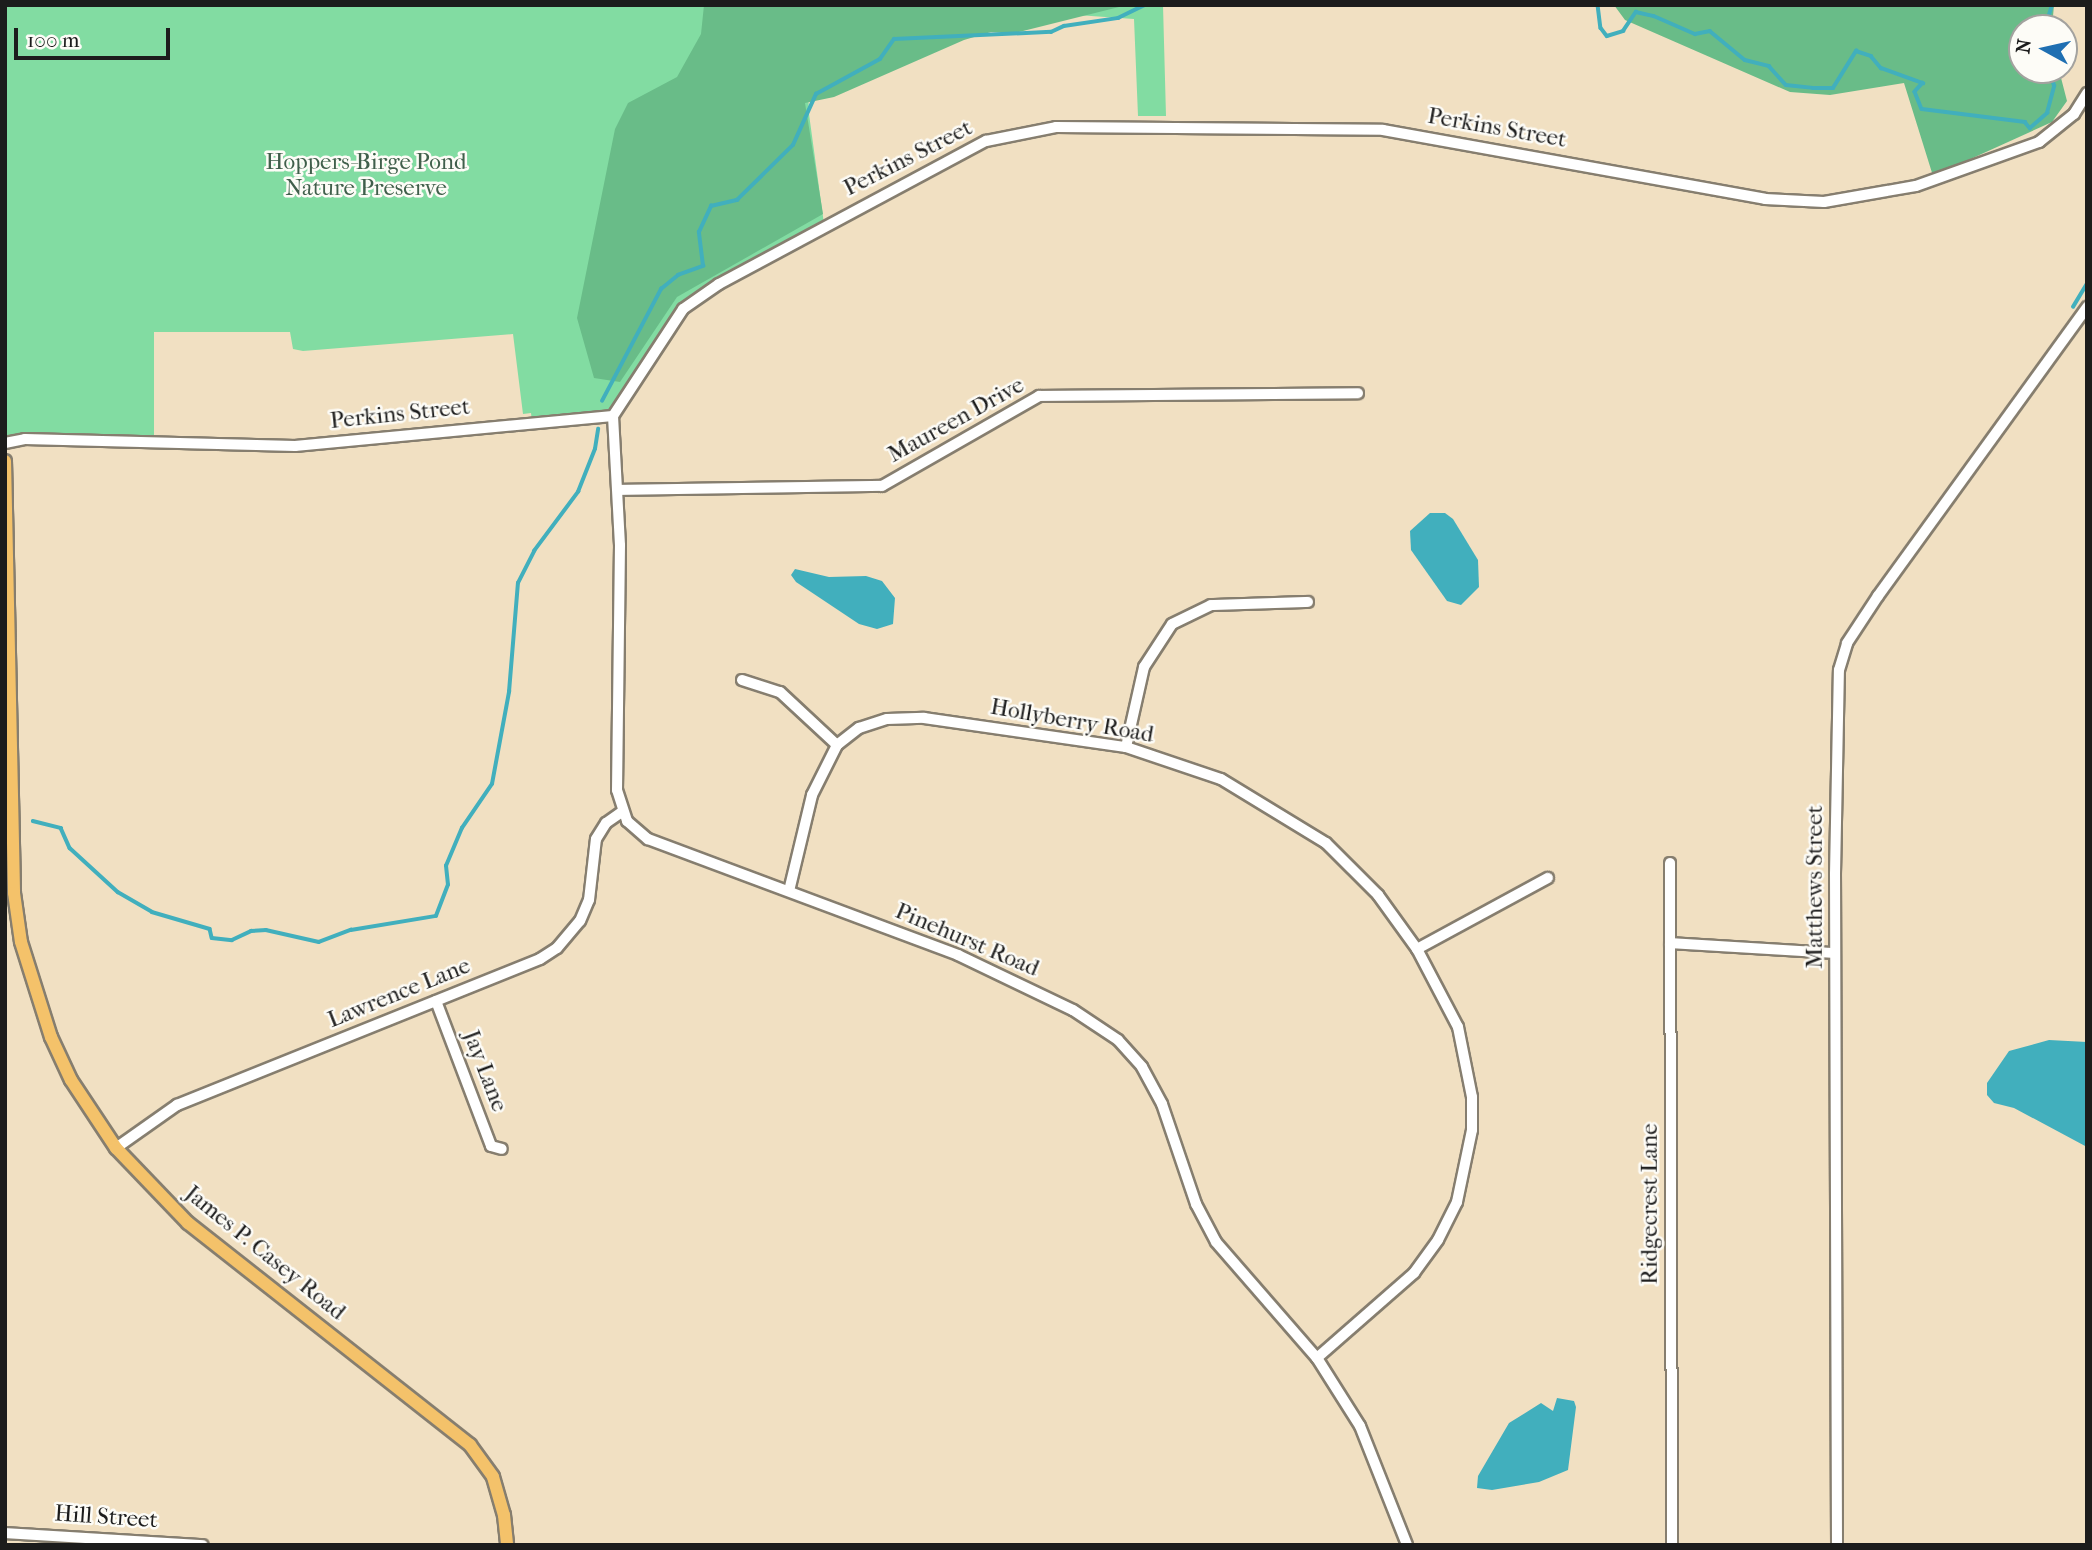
<!DOCTYPE html>
<style>
body{margin:0}
#map{position:relative;width:2092px;height:1550px;overflow:hidden;background:#f1e0c2;font-family:"IM FELL French Canon",serif}
div>[style]{position:absolute}
.green>*{inset:0;background:#82dca2}
.forest>*{inset:0;background:#69bc88}
.water>*{inset:0;background:#41afbd}
.stream>*{height:3.5px;margin:-1.75px;padding:0 1.75px;transform-origin:1.75px;border-radius:1.75px;background:#41afbd}
.roads{filter:drop-shadow(2px 0 #867e6f) drop-shadow(-2px 0 #867e6f) drop-shadow(0 2px #867e6f) drop-shadow(0 -2px #867e6f)}
.minor>*{height:10px;margin:-5px;padding:0 5px;transform-origin:5px;border-radius:5px;background:#fff}
.major>*{height:12px;margin:-6px;padding:0 6px;transform-origin:6px;border-radius:6px;background:#f4c26a}
span{translate:-50% -50%;white-space:nowrap;text-align:center;line-height:1.15;-webkit-text-stroke:5px #fdfcf7;paint-order:stroke}
.street-label{font-size:23px;color:#1c1c1c}
.park-label{font-size:23px;color:#405f4b}
.frame{position:absolute;inset:0;border:7px solid #1c1c1c;pointer-events:none}
.north{position:absolute;left:2008px;top:14px;width:70px;height:70px;box-sizing:border-box;background:#fdfcf7;border:2px solid #a3a29f;border-radius:50%;rotate:278deg;font-size:19px;font-weight:700;line-height:28px;text-align:center;color:#1c1c1c}
.north::after{content:'';display:block;margin:auto;width:24px;height:32px;background:#1f6fb2;clip-path:polygon(50% 0,100% 100%,50% 72%,0 100%)}
.scale{position:absolute;left:14px;top:28px;width:156px;height:32px;box-sizing:border-box;border:4px solid #1c1c1c;border-top:0;padding-left:9px;font-size:21px;line-height:24px;white-space:nowrap;color:#1c1c1c;-webkit-text-stroke:5px #fdfcf7;paint-order:stroke}
</style>
<div id="map">
<div class="green">
<div style="clip-path:polygon(5px 5px,880px 5px,806px 33px,809px 114px,824px 224px,683px 309px,613px 416px,532px 422px,531px 413px,523px 414px,513px 334px,303px 351px,293px 349px,290px 332px,154px 332px,154px 444px,5px 443px)"></div>
<div style="clip-path:polygon(1005px 5px,1163px 5px,1166px 116px,1138px 116px,1134px 19px,1005px 10px)"></div>
</div>
<div class="forest">
<div style="clip-path:polygon(704px 5px,1127px 5px,1015px 33px,991px 32px,964px 40px,834px 97px,805px 103px,823px 214px,677px 297px,620px 382px,594px 378px,577px 318px,615px 129px,628px 103px,677px 77px,701px 34px)"></div>
<div style="clip-path:polygon(1614px 5px,2054px 5px,2052px 28px,2022px 28px,2022px 70px,2059px 70px,2067px 101px,2052px 122px,1933px 176px,1904px 83px,1830px 95px,1790px 92px,1625px 20px)"></div>
</div>
<div class="water">
<div style="clip-path:polygon(1430px 513px,1445px 513px,1453px 519px,1478px 560px,1479px 587px,1461px 605px,1447px 601px,1411px 550px,1410px 531px)"></div>
<div style="clip-path:polygon(795px 569px,829px 577px,866px 576px,882px 581px,895px 598px,893px 624px,877px 629px,859px 624px,796px 582px,791px 575px)"></div>
<div style="clip-path:polygon(2049px 1040px,2087px 1042px,2087px 1147px,2014px 1108px,1994px 1103px,1987px 1095px,1987px 1083px,2009px 1051px)"></div>
<div style="clip-path:polygon(1557px 1398px,1574px 1401px,1576px 1407px,1568px 1470px,1539px 1482px,1492px 1490px,1477px 1488px,1478px 1476px,1509px 1423px,1541px 1403px,1553px 1411px)"></div>
</div>
<div class="stream">
<div style="left:1598px;top:5px;width:23px;rotate:83deg"></div>
<div style="left:1601px;top:28px;width:10px;rotate:53deg"></div>
<div style="left:1607px;top:36px;width:17px;rotate:-17deg"></div>
<div style="left:1623px;top:31px;width:23px;rotate:-56deg"></div>
<div style="left:1636px;top:12px;width:18px;rotate:13deg"></div>
<div style="left:1654px;top:16px;width:45px;rotate:23.7deg"></div>
<div style="left:1695px;top:34px;width:15px;rotate:-11deg"></div>
<div style="left:1710px;top:31px;width:45px;rotate:39.6deg"></div>
<div style="left:1745px;top:60px;width:25px;rotate:14deg"></div>
<div style="left:1769px;top:66px;width:25px;rotate:48deg"></div>
<div style="left:1786px;top:85px;width:27px;rotate:6deg"></div>
<div style="left:1813px;top:88px;width:20px"></div>
<div style="left:1833px;top:88px;width:44px;rotate:-58.1deg"></div>
<div style="left:1856px;top:51px;width:16px;rotate:18deg"></div>
<div style="left:1871px;top:56px;width:16px;rotate:50deg"></div>
<div style="left:1881px;top:68px;width:45px;rotate:19.7deg"></div>
<div style="left:1923px;top:83px;width:12px;rotate:132deg"></div>
<div style="left:1915px;top:92px;width:18px;rotate:68deg"></div>
<div style="left:1922px;top:109px;width:104px;rotate:7.2deg"></div>
<div style="left:2025px;top:122px;width:8px;rotate:50deg"></div>
<div style="left:2030px;top:128px;width:23px;rotate:-41deg"></div>
<div style="left:2047px;top:113px;width:28px;rotate:-75deg"></div>
<div style="left:2054px;top:86px;width:16px;rotate:-104deg"></div>
<div style="left:2045px;top:28px;width:24px;rotate:-73deg"></div>
<div style="left:2073px;top:307px;width:27px;rotate:-59deg"></div>
<div style="left:602px;top:401px;width:127px;rotate:-62.2deg"></div>
<div style="left:661px;top:289px;width:22px;rotate:-39deg"></div>
<div style="left:678px;top:275px;width:27px;rotate:-20deg"></div>
<div style="left:703px;top:266px;width:34px;rotate:-97deg"></div>
<div style="left:699px;top:232px;width:29px;rotate:-65deg"></div>
<div style="left:711px;top:206px;width:27px;rotate:-13deg"></div>
<div style="left:737px;top:200px;width:78px;rotate:-44.5deg"></div>
<div style="left:793px;top:145px;width:56px;rotate:-65.7deg"></div>
<div style="left:816px;top:94px;width:73px;rotate:-28.7deg"></div>
<div style="left:880px;top:59px;width:24px;rotate:-55deg"></div>
<div style="left:894px;top:39px;width:157px;rotate:-2.6deg"></div>
<div style="left:1051px;top:32px;width:14px;rotate:-25deg"></div>
<div style="left:1064px;top:26px;width:55px;rotate:-8.4deg"></div>
<div style="left:1118px;top:18px;width:30px;rotate:-26deg"></div>
<div style="left:33px;top:821px;width:29px;rotate:14deg"></div>
<div style="left:61px;top:828px;width:22px;rotate:66deg"></div>
<div style="left:70px;top:848px;width:65px;rotate:42.5deg"></div>
<div style="left:118px;top:892px;width:39px;rotate:30deg"></div>
<div style="left:152px;top:912px;width:60px;rotate:16.3deg"></div>
<div style="left:210px;top:929px;width:9px;rotate:77deg"></div>
<div style="left:212px;top:938px;width:20px;rotate:6deg"></div>
<div style="left:232px;top:940px;width:21px;rotate:-25deg"></div>
<div style="left:251px;top:931px;width:15px;rotate:-4deg"></div>
<div style="left:266px;top:930px;width:54px;rotate:12.8deg"></div>
<div style="left:319px;top:942px;width:34px;rotate:-21deg"></div>
<div style="left:351px;top:930px;width:86px;rotate:-9.4deg"></div>
<div style="left:436px;top:916px;width:33px;rotate:-69deg"></div>
<div style="left:448px;top:885px;width:19px;rotate:-96deg"></div>
<div style="left:446px;top:866px;width:41px;rotate:-67.2deg"></div>
<div style="left:462px;top:828px;width:53px;rotate:-55.7deg"></div>
<div style="left:492px;top:784px;width:94px;rotate:-79.5deg"></div>
<div style="left:509px;top:692px;width:109px;rotate:-85.3deg"></div>
<div style="left:518px;top:583px;width:36px;rotate:-63deg"></div>
<div style="left:534px;top:551px;width:74px;rotate:-53.3deg"></div>
<div style="left:578px;top:492px;width:46px;rotate:-68.4deg"></div>
<div style="left:595px;top:449px;width:20px;rotate:-81deg"></div>
</div>
<div class="roads">
<div class="minor">
<div style="left:613px;top:416px;width:129px;rotate:86.9deg"></div>
<div style="left:620px;top:545px;width:245px;rotate:90.7deg"></div>
<div style="left:617px;top:790px;width:33px;rotate:72deg"></div>
<div style="left:627px;top:821px;width:28px;rotate:41deg"></div>
<div style="left:648px;top:839px;width:331px;rotate:20.5deg"></div>
<div style="left:958px;top:955px;width:127px;rotate:25.6deg"></div>
<div style="left:1073px;top:1010px;width:54px;rotate:33.7deg"></div>
<div style="left:1118px;top:1040px;width:36px;rotate:48deg"></div>
<div style="left:1142px;top:1067px;width:42px;rotate:61.6deg"></div>
<div style="left:1162px;top:1104px;width:106px;rotate:71.2deg"></div>
<div style="left:1196px;top:1204px;width:43px;rotate:62.2deg"></div>
<div style="left:1216px;top:1242px;width:154px;rotate:49deg"></div>
<div style="left:1317px;top:1358px;width:80px;rotate:57.7deg"></div>
<div style="left:1360px;top:1426px;width:128px;rotate:68.4deg"></div>
<div style="left:5px;top:443px;width:20px;rotate:-11deg"></div>
<div style="left:25px;top:439px;width:270px;rotate:1.5deg"></div>
<div style="left:295px;top:446px;width:319px;rotate:-5.4deg"></div>
<div style="left:613px;top:416px;width:128px;rotate:-56.8deg"></div>
<div style="left:683px;top:309px;width:44px;rotate:-34.8deg"></div>
<div style="left:719px;top:284px;width:303px;rotate:-28.2deg"></div>
<div style="left:986px;top:141px;width:71px;rotate:-11.3deg"></div>
<div style="left:1056px;top:127px;width:327px;rotate:0.5deg"></div>
<div style="left:1383px;top:130px;width:388px;rotate:10.2deg"></div>
<div style="left:1765px;top:199px;width:59px;rotate:2.9deg"></div>
<div style="left:1824px;top:202px;width:93px;rotate:-9.9deg"></div>
<div style="left:1916px;top:186px;width:131px;rotate:-19.7deg"></div>
<div style="left:2039px;top:142px;width:45px;rotate:-38.7deg"></div>
<div style="left:2074px;top:114px;width:25px;rotate:-58deg"></div>
<div style="left:618px;top:490px;width:264px;rotate:-0.9deg"></div>
<div style="left:882px;top:486px;width:181px;rotate:-29.8deg"></div>
<div style="left:1039px;top:396px;width:319px;rotate:-0.5deg"></div>
<div style="left:742px;top:680px;width:40px;rotate:18deg"></div>
<div style="left:780px;top:692px;width:78px;rotate:42.9deg"></div>
<div style="left:1126px;top:747px;width:82px;rotate:-77.3deg"></div>
<div style="left:1144px;top:667px;width:51px;rotate:-56.9deg"></div>
<div style="left:1172px;top:624px;width:43px;rotate:-26deg"></div>
<div style="left:1211px;top:605px;width:97px;rotate:-1.8deg"></div>
<div style="left:1670px;top:863px;width:682px;rotate:89.83deg"></div>
<div style="left:789px;top:891px;width:99px;rotate:-76.5deg"></div>
<div style="left:812px;top:795px;width:56px;rotate:-63.4deg"></div>
<div style="left:837px;top:745px;width:28px;rotate:-38deg"></div>
<div style="left:859px;top:728px;width:29px;rotate:-18deg"></div>
<div style="left:887px;top:719px;width:37px;rotate:-2deg"></div>
<div style="left:924px;top:718px;width:204px;rotate:8.2deg"></div>
<div style="left:1126px;top:747px;width:100px;rotate:18.6deg"></div>
<div style="left:1221px;top:779px;width:123px;rotate:31.4deg"></div>
<div style="left:1326px;top:843px;width:74px;rotate:45deg"></div>
<div style="left:1378px;top:895px;width:67px;rotate:54.2deg"></div>
<div style="left:1417px;top:949px;width:88px;rotate:62.3deg"></div>
<div style="left:1458px;top:1027px;width:71px;rotate:78.7deg"></div>
<div style="left:1472px;top:1097px;width:33px;rotate:90deg"></div>
<div style="left:1472px;top:1130px;width:74px;rotate:101.8deg"></div>
<div style="left:1457px;top:1202px;width:42px;rotate:116.6deg"></div>
<div style="left:1438px;top:1240px;width:41px;rotate:126deg"></div>
<div style="left:1414px;top:1273px;width:129px;rotate:138.8deg"></div>
<div style="left:1670px;top:943px;width:165px;rotate:3.5deg"></div>
<div style="left:1417px;top:949px;width:149px;rotate:-28.5deg"></div>
<div style="left:436px;top:1001px;width:155px;rotate:69.2deg"></div>
<div style="left:491px;top:1146px;width:11px;rotate:15deg"></div>
<div style="left:116px;top:1148px;width:75px;rotate:-35.2deg"></div>
<div style="left:177px;top:1105px;width:391px;rotate:-21.9deg"></div>
<div style="left:540px;top:959px;width:20px;rotate:-33deg"></div>
<div style="left:557px;top:948px;width:35px;rotate:-50deg"></div>
<div style="left:580px;top:921px;width:23px;rotate:-67deg"></div>
<div style="left:589px;top:900px;width:61px;rotate:-83.5deg"></div>
<div style="left:596px;top:839px;width:19px;rotate:-58deg"></div>
<div style="left:606px;top:823px;width:19px;rotate:-35deg"></div>
<div style="left:5px;top:1533px;width:198px;rotate:3.5deg"></div>
<div style="left:1837px;top:1545px;width:671px;rotate:-90.17deg"></div>
<div style="left:1835px;top:874px;width:204px;rotate:-88.9deg"></div>
<div style="left:1839px;top:670px;width:28px;rotate:-73deg"></div>
<div style="left:1847px;top:643px;width:56px;rotate:-56.6deg"></div>
<div style="left:1878px;top:596px;width:357px;rotate:-54.1deg"></div>
</div>
<div class="major">
<div style="left:5px;top:461px;width:432px;rotate:88.8deg"></div>
<div style="left:14px;top:893px;width:49px;rotate:81.9deg"></div>
<div style="left:21px;top:942px;width:100px;rotate:72.5deg"></div>
<div style="left:51px;top:1037px;width:47px;rotate:65.1deg"></div>
<div style="left:71px;top:1080px;width:82px;rotate:56.5deg"></div>
<div style="left:116px;top:1148px;width:104px;rotate:46.2deg"></div>
<div style="left:188px;top:1223px;width:359px;rotate:38.2deg"></div>
<div style="left:470px;top:1445px;width:39px;rotate:54deg"></div>
<div style="left:493px;top:1477px;width:40px;rotate:74deg"></div>
<div style="left:504px;top:1515px;width:30px;rotate:84deg"></div>
</div>
</div>
<div class="street-label">
<span style="left:1497px;top:128px;rotate:10deg">Perkins Street</span>
<span style="left:908px;top:158px;rotate:-27deg">Perkins Street</span>
<span style="left:400px;top:414px;rotate:-6deg">Perkins Street</span>
<span style="left:956px;top:420px;rotate:-29deg">Maureen Drive</span>
<span style="left:1072px;top:721px;rotate:10deg">Hollyberry Road</span>
<span style="left:1815px;top:887px;rotate:-90deg">Matthews Street</span>
<span style="left:967px;top:940px;rotate:23deg">Pinehurst Road</span>
<span style="left:399px;top:993px;rotate:-22deg">Lawrence Lane</span>
<span style="left:485px;top:1071px;rotate:69deg">Jay Lane</span>
<span style="left:1650px;top:1204px;rotate:-90deg">Ridgecrest Lane</span>
<span style="left:265px;top:1253px;rotate:39deg">James P. Casey Road</span>
<span style="left:106px;top:1517px;rotate:4deg">Hill Street</span>
</div>
<div class="park-label">
<span style="left:366px;top:175px">Hoppers-Birge Pond<br>Nature Preserve</span>
</div>
<div class="frame"></div>
<div class="north">N</div>
<div class="scale">100 m</div>
</div>
